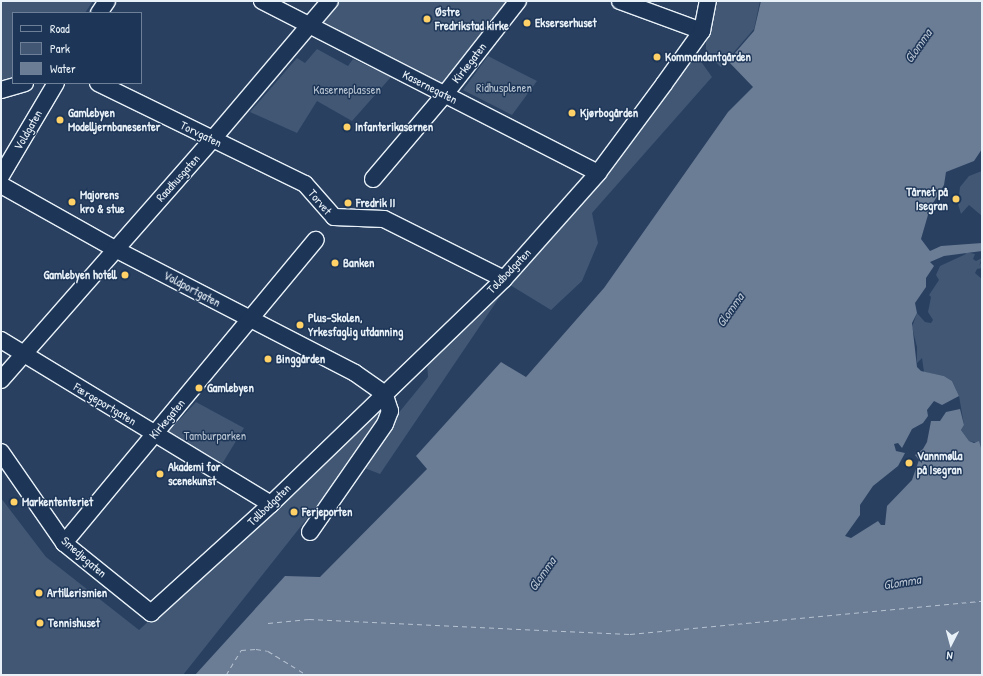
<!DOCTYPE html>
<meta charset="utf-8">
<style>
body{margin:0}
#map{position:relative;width:983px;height:676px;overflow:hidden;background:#294061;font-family:"Patrick Hand",sans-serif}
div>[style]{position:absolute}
.green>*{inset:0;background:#415774}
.water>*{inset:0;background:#6b7c95}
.ferry>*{height:1px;margin-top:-0.5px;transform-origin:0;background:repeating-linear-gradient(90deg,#b6c2d0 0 5px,transparent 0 9px)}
.roads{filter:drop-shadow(1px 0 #e8f1f8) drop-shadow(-1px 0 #e8f1f8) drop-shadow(0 1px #e8f1f8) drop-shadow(0 -1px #e8f1f8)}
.minor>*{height:16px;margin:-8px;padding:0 8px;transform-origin:8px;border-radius:8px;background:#1d3557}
.dots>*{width:11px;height:11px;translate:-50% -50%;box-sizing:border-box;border:2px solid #1d3557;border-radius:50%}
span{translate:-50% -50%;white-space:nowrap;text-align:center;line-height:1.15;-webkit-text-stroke:3px #1d3557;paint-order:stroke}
.poi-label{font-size:12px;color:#e8f1f8;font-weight:700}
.left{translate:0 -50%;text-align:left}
.right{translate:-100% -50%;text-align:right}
.street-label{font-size:12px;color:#e8f1f8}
.park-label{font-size:12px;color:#b6c3d0}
.water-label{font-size:13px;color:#b6c2d0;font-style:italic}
.frame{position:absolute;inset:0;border:2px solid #e8f1f8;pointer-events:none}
.legend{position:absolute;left:12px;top:12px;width:130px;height:72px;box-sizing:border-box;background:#1d3557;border:1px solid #6e8097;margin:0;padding:5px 7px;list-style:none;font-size:12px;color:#e8f1f8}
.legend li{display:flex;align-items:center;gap:8px;height:20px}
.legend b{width:20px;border:1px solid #6e8097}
.north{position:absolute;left:931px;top:624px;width:40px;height:40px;-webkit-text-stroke:3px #1d3557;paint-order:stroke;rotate:186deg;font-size:11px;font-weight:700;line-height:16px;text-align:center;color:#e8f1f8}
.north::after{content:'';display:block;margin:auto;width:14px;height:18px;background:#e8f1f8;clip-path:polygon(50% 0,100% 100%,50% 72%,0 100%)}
</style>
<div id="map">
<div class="green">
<div style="clip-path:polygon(1px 1px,93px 1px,85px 13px,13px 13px,13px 83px,1px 89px)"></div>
<div style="clip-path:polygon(334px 1px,514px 1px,444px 90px,316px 24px)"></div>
<div style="clip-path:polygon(718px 1px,760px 1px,754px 29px,721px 67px,712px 59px,706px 49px,706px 36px)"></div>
<div style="clip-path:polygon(317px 49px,348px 66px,353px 59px,391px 77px,352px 121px,317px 101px,297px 133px,250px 112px,297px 58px,305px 63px)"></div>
<div style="clip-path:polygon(695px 53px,712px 77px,592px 213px,598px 243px,582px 281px,551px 310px,505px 282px)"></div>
<div style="clip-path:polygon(488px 56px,537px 81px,512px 115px,463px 90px)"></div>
<div style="clip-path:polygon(982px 171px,982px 216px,969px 205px,961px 214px,958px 204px,960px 187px,969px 176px)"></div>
<div style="clip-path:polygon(965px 252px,975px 254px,973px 259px,976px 261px,982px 258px,979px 266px,982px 261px,982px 268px,977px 269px,975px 273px,982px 279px,982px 451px,979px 443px,969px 441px,961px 430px,964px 425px,959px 396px,952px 381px,944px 376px,924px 372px,922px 358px,917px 363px,917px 347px,912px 327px,917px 313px,925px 322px,931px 323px,933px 320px,928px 312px,931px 297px,929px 295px,939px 280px,936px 275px,940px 266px,966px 254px)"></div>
<div style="clip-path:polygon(507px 286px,380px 474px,362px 467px,392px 421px,428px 377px,427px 361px)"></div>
<div style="clip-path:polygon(196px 402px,244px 428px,222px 464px,168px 432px)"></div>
<div style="clip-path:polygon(379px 409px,378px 429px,183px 675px,1px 675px,1px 498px,46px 557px,139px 630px)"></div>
</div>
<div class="water">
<div style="clip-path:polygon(761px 1px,982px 1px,982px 149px,974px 161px,946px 172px,944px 185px,930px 208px,921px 239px,930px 251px,941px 246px,982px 243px,982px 251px,944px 256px,930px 262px,934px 266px,926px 278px,926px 287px,915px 303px,917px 313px,912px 323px,917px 367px,921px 371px,944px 376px,952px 381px,959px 396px,942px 405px,934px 401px,927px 410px,928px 416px,923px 423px,912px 429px,902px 448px,898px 443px,894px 444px,896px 451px,905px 453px,898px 466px,873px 486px,860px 505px,860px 515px,845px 536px,851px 538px,878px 521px,881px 525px,885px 525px,887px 506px,912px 480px,919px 460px,915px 455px,923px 449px,927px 442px,931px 421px,940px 421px,946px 412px,960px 409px,964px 425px,961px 430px,969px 441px,974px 443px,979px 441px,982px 451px,982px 675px,195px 675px,285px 576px,320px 577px,427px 469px,416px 456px,501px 362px,526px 377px,604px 288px,728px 112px,753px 87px,728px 61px,754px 31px)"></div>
</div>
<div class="ferry">
<div style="left:268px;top:623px;width:41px;rotate:-5.6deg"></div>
<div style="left:309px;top:619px;width:321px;rotate:2.7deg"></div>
<div style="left:630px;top:634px;width:354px;rotate:-5.4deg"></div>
<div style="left:226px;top:675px;width:29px;rotate:-59deg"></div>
<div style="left:241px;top:650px;width:15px;rotate:-4deg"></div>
<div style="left:256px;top:649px;width:12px;rotate:9deg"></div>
<div style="left:268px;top:651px;width:46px;rotate:31.6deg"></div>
</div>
<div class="roads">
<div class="minor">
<div style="left:262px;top:1px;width:377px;rotate:27.1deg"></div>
<div style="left:620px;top:1px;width:87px;rotate:20.1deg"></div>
<div style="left:99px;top:13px;width:14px;rotate:-56deg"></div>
<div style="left:98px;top:83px;width:230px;rotate:26deg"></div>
<div style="left:305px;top:184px;width:44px;rotate:48.7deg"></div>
<div style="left:334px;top:217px;width:50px;rotate:2.3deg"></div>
<div style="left:384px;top:219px;width:134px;rotate:26.6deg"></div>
<div style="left:1px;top:90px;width:25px;rotate:-16deg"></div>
<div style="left:1px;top:176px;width:108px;rotate:-59.4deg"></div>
<div style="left:373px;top:179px;width:111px;rotate:-49.7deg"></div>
<div style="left:445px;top:94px;width:118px;rotate:-51.9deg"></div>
<div style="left:1px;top:185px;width:131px;rotate:29.3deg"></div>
<div style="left:115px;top:249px;width:270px;rotate:27.3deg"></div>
<div style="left:355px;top:373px;width:35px;rotate:35deg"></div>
<div style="left:1px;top:340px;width:316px;rotate:31.3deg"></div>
<div style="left:1px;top:380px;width:320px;rotate:-48.7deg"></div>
<div style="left:212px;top:140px;width:182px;rotate:-49.7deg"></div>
<div style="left:1px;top:452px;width:111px;rotate:55.3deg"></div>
<div style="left:64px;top:543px;width:112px;rotate:38.8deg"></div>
<div style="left:151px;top:613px;width:162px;rotate:-42.2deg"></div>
<div style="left:271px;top:504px;width:324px;rotate:-44deg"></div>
<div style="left:504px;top:279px;width:142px;rotate:-48.4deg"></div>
<div style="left:598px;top:173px;width:111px;rotate:-53.4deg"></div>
<div style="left:664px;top:84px;width:65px;rotate:-54.4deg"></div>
<div style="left:702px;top:31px;width:31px;rotate:-79deg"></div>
<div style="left:310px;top:532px;width:131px;rotate:-55.2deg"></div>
<div style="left:385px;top:424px;width:14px;rotate:-69deg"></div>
<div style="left:390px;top:411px;width:19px;rotate:-108deg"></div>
<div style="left:64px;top:543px;width:394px;rotate:-50.3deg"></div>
</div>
</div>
<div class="dots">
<div style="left:427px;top:19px;background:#ffd166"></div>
<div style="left:527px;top:23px;background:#ffd166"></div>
<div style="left:657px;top:57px;background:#ffd166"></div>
<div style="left:572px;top:113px;background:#ffd166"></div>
<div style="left:60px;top:120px;background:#ffd166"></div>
<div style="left:347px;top:127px;background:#ffd166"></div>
<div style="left:956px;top:199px;background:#ffd166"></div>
<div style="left:72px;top:202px;background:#ffd166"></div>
<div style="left:348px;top:203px;background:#ffd166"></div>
<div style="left:335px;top:263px;background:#ffd166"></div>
<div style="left:125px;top:275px;background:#ffd166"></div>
<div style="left:300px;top:325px;background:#ffd166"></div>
<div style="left:268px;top:359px;background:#ffd166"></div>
<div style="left:199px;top:388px;background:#ffd166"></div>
<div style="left:909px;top:463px;background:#ffd166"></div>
<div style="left:160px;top:474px;background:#ffd166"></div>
<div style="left:14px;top:502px;background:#ffd166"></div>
<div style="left:294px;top:512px;background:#ffd166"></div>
<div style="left:39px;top:593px;background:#ffd166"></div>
<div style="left:40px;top:623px;background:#ffd166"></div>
</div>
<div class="poi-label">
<span class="left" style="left:435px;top:19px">Østre<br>Fredrikstad kirke</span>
<span class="left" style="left:535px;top:23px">Ekserserhuset</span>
<span class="left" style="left:665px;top:57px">Kommandantgården</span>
<span class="left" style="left:68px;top:120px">Gamlebyen<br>Modelljernbanesenter</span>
<span class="left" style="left:580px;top:113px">Kjørbogården</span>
<span class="left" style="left:355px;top:127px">Infanterikasernen</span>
<span class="right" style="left:948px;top:199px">Tårnet på<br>Isegran</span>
<span class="left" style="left:80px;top:202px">Majorens<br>kro &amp; stue</span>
<span class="left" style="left:356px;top:203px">Fredrik II</span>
<span class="left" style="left:343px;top:263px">Banken</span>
<span class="right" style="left:117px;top:275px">Gamlebyen hotell</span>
<span class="left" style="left:308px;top:325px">Plus-Skolen,<br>Yrkesfaglig utdanning</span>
<span class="left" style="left:276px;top:359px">Binggården</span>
<span class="left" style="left:207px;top:388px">Gamlebyen</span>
<span class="left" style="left:917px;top:463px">Vannmølla<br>på Isegran</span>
<span class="left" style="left:168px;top:474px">Akademi for<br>scenekunst</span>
<span class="left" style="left:22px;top:502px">Markententeriet</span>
<span class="left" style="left:302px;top:512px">Ferjeporten</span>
<span class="left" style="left:47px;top:593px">Artillerismien</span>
<span class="left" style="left:48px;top:623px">Tennishuset</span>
</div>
<div class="street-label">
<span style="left:469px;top:63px;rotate:-52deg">Kirkegaten</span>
<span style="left:430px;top:87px;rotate:27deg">Kasernegaten</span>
<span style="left:28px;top:130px;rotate:-60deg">Voldgaten</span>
<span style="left:201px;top:134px;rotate:26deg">Torvgaten</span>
<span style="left:178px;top:178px;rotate:-48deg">Raadhusgaten</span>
<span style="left:320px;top:202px;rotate:50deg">Torvet</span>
<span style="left:509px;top:271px;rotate:-46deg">Toldbodgaten</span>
<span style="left:192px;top:289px;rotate:28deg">Voldportgaten</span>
<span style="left:105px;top:404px;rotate:31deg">Færgeportgaten</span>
<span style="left:167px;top:419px;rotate:-50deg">Kirkegaten</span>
<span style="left:269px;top:505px;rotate:-44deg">Tollbodgaten</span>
<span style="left:84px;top:557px;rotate:41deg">Smedjegaten</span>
</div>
<div class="park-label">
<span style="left:504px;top:88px">Ridhusplenen</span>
<span style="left:347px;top:90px">Kaserneplassen</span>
<span style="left:215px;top:436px">Tamburparken</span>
</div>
<div class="water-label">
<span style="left:918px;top:46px;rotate:-55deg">Glomma</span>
<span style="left:730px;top:310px;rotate:-55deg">Glomma</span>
<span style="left:542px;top:574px;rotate:-55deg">Glomma</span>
<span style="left:902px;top:582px;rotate:-9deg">Glomma</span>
</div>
<div class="frame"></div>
<ul class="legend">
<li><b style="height:5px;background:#1d3557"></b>Road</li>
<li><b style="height:11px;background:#415774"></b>Park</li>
<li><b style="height:11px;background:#6b7c95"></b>Water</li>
</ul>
<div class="north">N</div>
</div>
